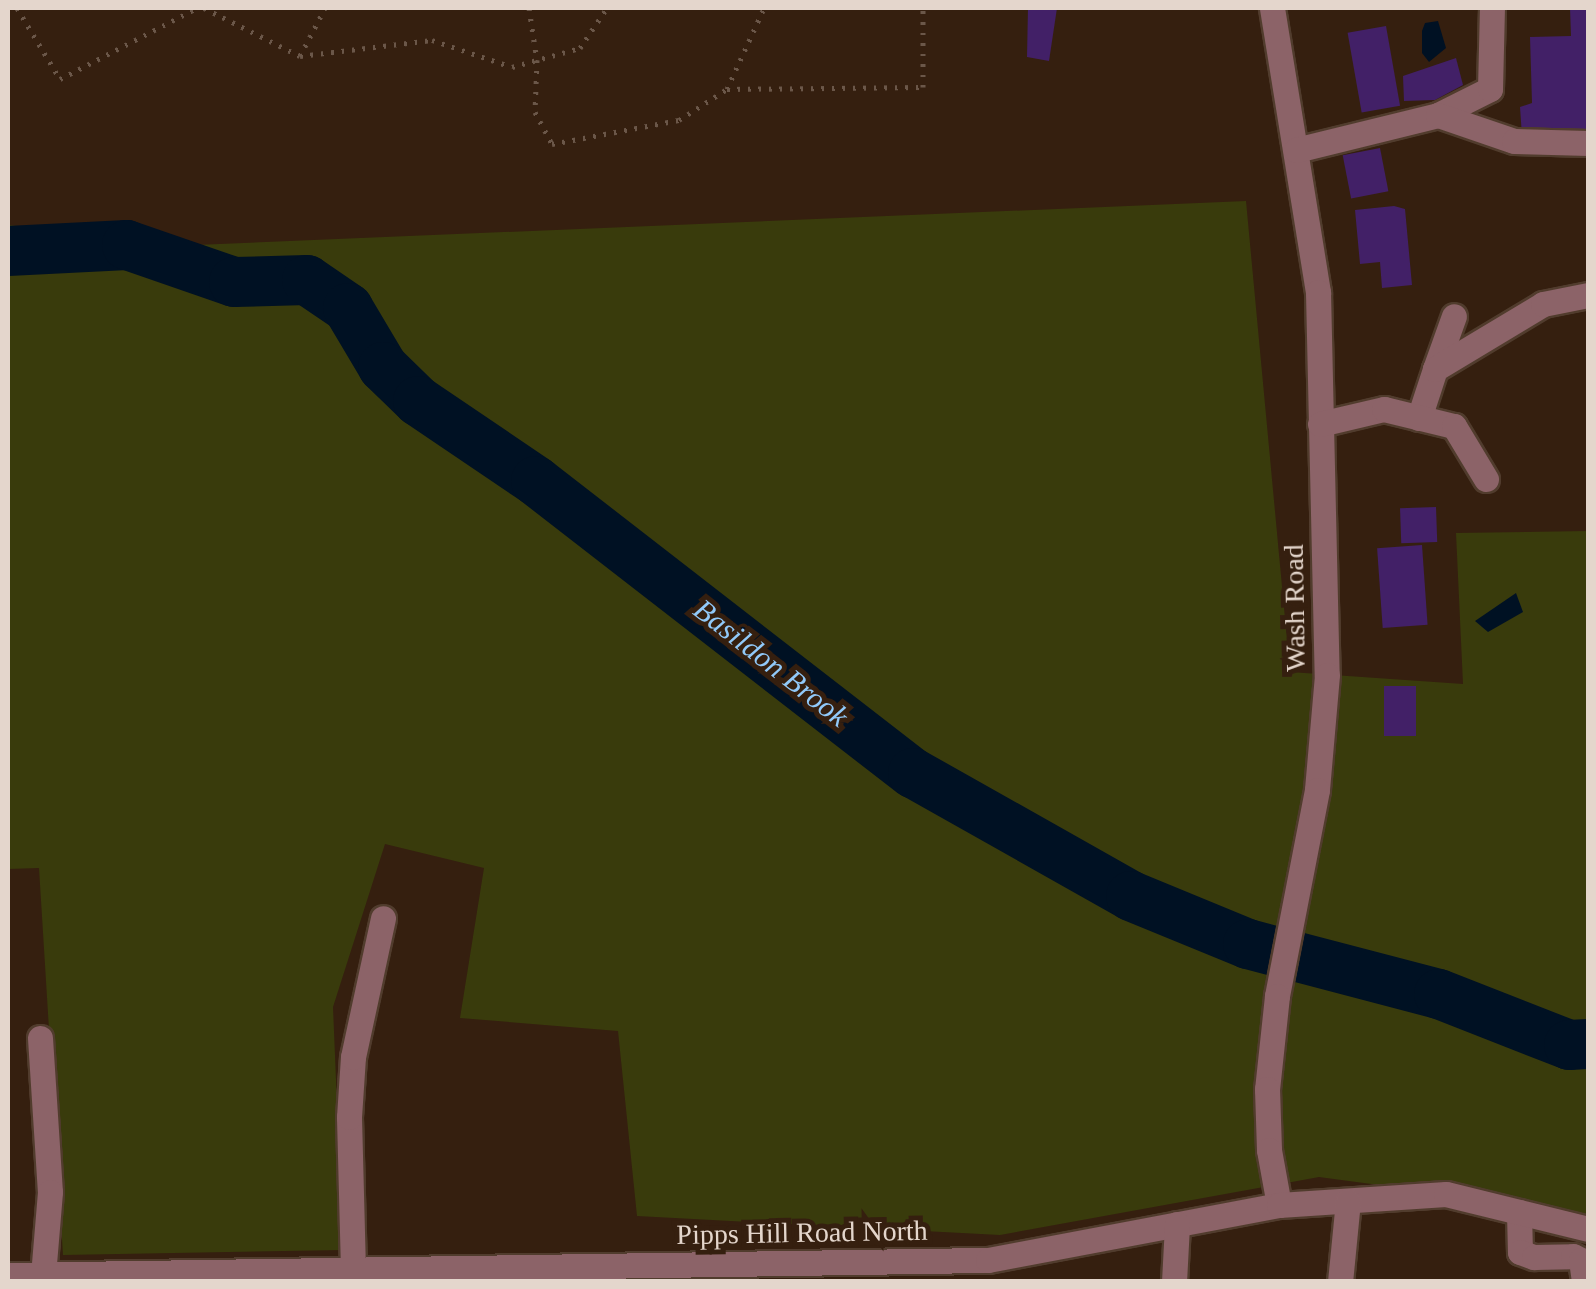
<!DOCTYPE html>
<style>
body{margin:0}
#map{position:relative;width:1596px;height:1289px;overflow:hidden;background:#351f0f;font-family:"Times New Roman",serif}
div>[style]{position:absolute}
.green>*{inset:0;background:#393b0c}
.water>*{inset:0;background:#001123}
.river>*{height:50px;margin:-25px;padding:0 25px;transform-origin:25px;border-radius:25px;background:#001123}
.building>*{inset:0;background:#422067;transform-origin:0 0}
.path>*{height:5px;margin-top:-2.5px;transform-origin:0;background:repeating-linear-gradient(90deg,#6b5749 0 2.5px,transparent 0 10.5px)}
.roads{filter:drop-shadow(2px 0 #513c2d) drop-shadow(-2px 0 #513c2d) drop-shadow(0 2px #513c2d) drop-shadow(0 -2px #513c2d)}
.minor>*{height:25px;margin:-12.5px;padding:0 12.5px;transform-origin:12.5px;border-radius:12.5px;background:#8c6368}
span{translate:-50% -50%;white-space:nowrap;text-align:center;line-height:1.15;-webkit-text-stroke:10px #351f0f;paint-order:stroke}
.street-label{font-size:28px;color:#e4d6cc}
.water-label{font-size:30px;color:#91c9f9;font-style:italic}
.frame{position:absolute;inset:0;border:10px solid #e4d6cc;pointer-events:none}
</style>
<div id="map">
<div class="green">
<div style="clip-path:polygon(1246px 201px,1290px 672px,1463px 684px,1456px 533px,1588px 531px,1588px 1229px,1446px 1194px,1319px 1177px,1000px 1235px,637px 1216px,618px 1031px,460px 1018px,484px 868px,385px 844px,333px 1007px,343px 1250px,63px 1255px,39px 868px,8px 869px,8px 225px,196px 245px)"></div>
</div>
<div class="water">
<div style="clip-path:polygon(1438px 21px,1446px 48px,1429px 62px,1422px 53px,1422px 31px,1425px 23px)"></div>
<div style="clip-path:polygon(1516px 593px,1523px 612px,1488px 632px,1475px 621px)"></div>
</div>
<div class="river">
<div style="left:8px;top:251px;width:119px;rotate:-2.9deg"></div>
<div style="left:127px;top:245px;width:113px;rotate:19.1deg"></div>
<div style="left:234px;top:282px;width:73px;rotate:-1.6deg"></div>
<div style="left:307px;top:280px;width:50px;rotate:34.3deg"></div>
<div style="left:348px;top:308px;width:69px;rotate:59.3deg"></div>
<div style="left:383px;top:367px;width:49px;rotate:44.2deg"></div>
<div style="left:418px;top:401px;width:143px;rotate:34.1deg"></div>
<div style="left:536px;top:481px;width:477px;rotate:37.8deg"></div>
<div style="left:913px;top:773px;width:250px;rotate:29.4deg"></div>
<div style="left:1131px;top:896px;width:126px;rotate:22.3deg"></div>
<div style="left:1248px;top:944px;width:197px;rotate:14.7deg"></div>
<div style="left:1439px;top:994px;width:140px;rotate:21.4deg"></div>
<div style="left:1569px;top:1045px;width:19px;rotate:-3deg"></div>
</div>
<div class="building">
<div style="clip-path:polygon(1028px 8px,1057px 8px,1049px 61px,1027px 57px)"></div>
<div style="clip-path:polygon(1570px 8px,1588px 8px,1588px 135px,1522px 136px,1520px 107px,1532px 103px,1530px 37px,1571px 36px)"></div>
<div style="left:1386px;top:26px;width:81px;height:39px;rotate:80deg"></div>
<div style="clip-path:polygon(1456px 58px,1463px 85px,1435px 100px,1404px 101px,1403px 76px)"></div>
<div style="left:1380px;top:148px;width:44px;height:38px;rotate:79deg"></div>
<div style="clip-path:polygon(1394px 206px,1405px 209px,1412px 285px,1382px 288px,1380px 262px,1360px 264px,1355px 210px)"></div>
<div style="left:1436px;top:507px;width:35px;height:36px;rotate:88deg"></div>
<div style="left:1422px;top:545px;width:80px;height:45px;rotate:86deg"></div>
<div style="left:1384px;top:686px;width:32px;height:50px"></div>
</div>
<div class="path">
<div style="left:17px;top:8px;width:83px;rotate:58.8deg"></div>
<div style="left:60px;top:79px;width:154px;rotate:-27.4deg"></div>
<div style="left:204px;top:8px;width:107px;rotate:26.6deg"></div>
<div style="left:300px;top:56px;width:133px;rotate:-6.9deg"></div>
<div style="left:432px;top:40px;width:84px;rotate:18.6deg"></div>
<div style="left:512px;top:67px;width:71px;rotate:-15.6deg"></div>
<div style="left:580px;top:48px;width:48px;rotate:-56deg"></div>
<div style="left:529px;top:8px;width:53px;rotate:81.3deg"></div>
<div style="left:537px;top:60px;width:52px;rotate:92.2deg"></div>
<div style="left:535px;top:112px;width:36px;rotate:62deg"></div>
<div style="left:552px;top:144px;width:129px;rotate:-10.7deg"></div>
<div style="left:679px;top:120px;width:57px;rotate:-32.9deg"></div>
<div style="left:727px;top:89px;width:89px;rotate:-65.4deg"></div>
<div style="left:300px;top:56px;width:54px;rotate:-62.5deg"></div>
<div style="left:727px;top:89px;width:196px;rotate:-0.6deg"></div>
<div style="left:923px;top:87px;width:79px;rotate:-90deg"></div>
</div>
<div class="roads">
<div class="minor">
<div style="left:1272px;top:8px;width:288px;rotate:80.8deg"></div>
<div style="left:1318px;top:292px;width:383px;rotate:88.7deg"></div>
<div style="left:1327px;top:675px;width:115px;rotate:95deg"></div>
<div style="left:1317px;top:790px;width:210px;rotate:101deg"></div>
<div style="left:1277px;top:996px;width:94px;rotate:96.1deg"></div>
<div style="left:1267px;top:1089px;width:61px;rotate:88.1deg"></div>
<div style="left:1269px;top:1150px;width:56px;rotate:79.7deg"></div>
<div style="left:1438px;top:115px;width:58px;rotate:-26.6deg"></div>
<div style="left:1490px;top:89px;width:81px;rotate:-88.6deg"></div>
<div style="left:1296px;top:150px;width:146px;rotate:-13.8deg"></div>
<div style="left:1438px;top:115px;width:80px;rotate:18.9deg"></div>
<div style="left:1514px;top:141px;width:74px;rotate:1.5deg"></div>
<div style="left:1435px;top:369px;width:56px;rotate:-70.3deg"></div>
<div style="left:1419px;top:418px;width:52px;rotate:-71.9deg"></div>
<div style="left:1435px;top:369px;width:126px;rotate:-31deg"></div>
<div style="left:1543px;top:304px;width:46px;rotate:-11.3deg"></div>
<div style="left:1320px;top:424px;width:66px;rotate:-13.2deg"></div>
<div style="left:1384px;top:409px;width:72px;rotate:13.7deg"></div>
<div style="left:1454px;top:426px;width:62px;rotate:58.9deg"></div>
<div style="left:40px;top:1038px;width:154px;rotate:86.3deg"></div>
<div style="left:50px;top:1192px;width:83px;rotate:94.8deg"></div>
<div style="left:1519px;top:1212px;width:40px;rotate:88.6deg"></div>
<div style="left:1520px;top:1252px;width:15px;rotate:20deg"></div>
<div style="left:1534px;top:1257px;width:39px;rotate:-1deg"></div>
<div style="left:1573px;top:1256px;width:9px;rotate:27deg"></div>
<div style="left:1581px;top:1260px;width:22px;rotate:82deg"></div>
<div style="left:353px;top:1270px;width:153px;rotate:-91.5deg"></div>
<div style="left:349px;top:1117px;width:60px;rotate:-86.2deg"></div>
<div style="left:353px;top:1057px;width:142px;rotate:-77.8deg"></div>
<div style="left:8px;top:1275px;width:980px;rotate:-0.88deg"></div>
<div style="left:988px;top:1260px;width:296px;rotate:-10.7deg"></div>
<div style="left:1279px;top:1205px;width:167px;rotate:-3.8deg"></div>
<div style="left:1446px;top:1194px;width:146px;rotate:13.8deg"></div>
<div style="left:1174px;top:1282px;width:58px;rotate:-87deg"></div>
<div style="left:1340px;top:1282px;width:81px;rotate:-84.4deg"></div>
</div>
</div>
<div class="street-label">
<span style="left:1295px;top:608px;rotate:-91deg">Wash Road</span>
<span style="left:802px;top:1233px;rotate:-1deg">Pipps Hill Road North</span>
</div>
<div class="water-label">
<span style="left:771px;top:663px;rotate:38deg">Basildon Brook</span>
</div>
<div class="frame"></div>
</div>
